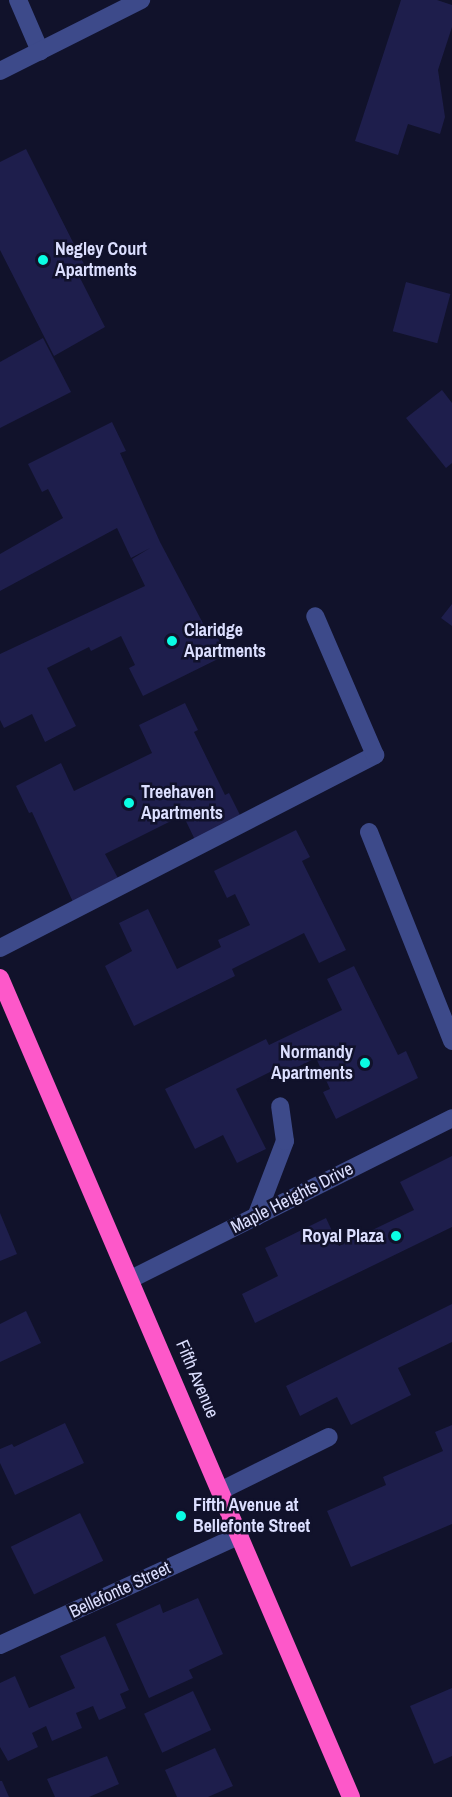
<!DOCTYPE html>
<style>
body{margin:0}
#map{position:relative;width:452px;height:1797px;overflow:hidden;background:#11122b;font-family:"Archivo Narrow",sans-serif}
div>[style]{position:absolute}
.building>*{inset:0;background:#1e1e4c;transform-origin:0 0}
.minor>*{height:18px;margin:-9px;padding:0 9px;transform-origin:9px;border-radius:9px;background:#3d4a8a}
.highway>*{height:18px;margin:-9px;padding:0 9px;transform-origin:9px;border-radius:9px;background:#fd58c9}
.dots>*{width:16px;height:16px;translate:-50% -50%;box-sizing:border-box;border:3px solid #11122b;border-radius:50%}
span{translate:-50% -50%;white-space:nowrap;text-align:center;line-height:1.15;-webkit-text-stroke:5px #11122b;paint-order:stroke}
.poi-label{font-size:18px;color:#dcdfff;font-weight:700}
.left{translate:0 -50%;text-align:left}
.right{translate:-100% -50%;text-align:right}
.street-label{font-size:18px;color:#dcdfff}
</style>
<div id="map">
<div class="building">
<div style="clip-path:polygon(401px 0,437px 0,452px 5px,452px 27px,438px 70px,445px 117px,440px 134px,408px 124px,398px 155px,355px 141px)"></div>
<div style="clip-path:polygon(26px 149px,87px 270px,78px 274px,105px 327px,54px 356px,0 250px,0 162px)"></div>
<div style="left:406px;top:282px;width:46px;height:51px;rotate:15deg"></div>
<div style="clip-path:polygon(43px 338px,71px 392px,0 428px,0 362px)"></div>
<div style="clip-path:polygon(442px 390px,452px 403px,452px 463px,446px 468px,406px 418px)"></div>
<div style="clip-path:polygon(112px 422px,126px 451px,120px 453px,160px 542px,206px 629px,212px 626px,226px 655px,143px 696px,129px 668px,135px 665px,121px 636px,91px 651px,89px 647px,47px 668px,76px 726px,45px 742px,32px 714px,4px 728px,0 720px,0 654px,145px 586px,132px 559px,150px 548px,131px 558px,117px 528px,0 591px,0 554px,63px 518px,48px 489px,42px 492px,28px 464px)"></div>
<div style="clip-path:polygon(452px 604px,452px 626px,441px 618px)"></div>
<div style="clip-path:polygon(185px 703px,198px 730px,194px 732px,225px 795px,229px 793px,242px 819px,196px 842px,183px 815px,105px 854px,119px 880px,73px 902px,32px 812px,29px 813px,16px 786px,61px 763px,74px 791px,152px 753px,139px 725px)"></div>
<div style="clip-path:polygon(296px 830px,310px 857px,302px 861px,346px 950px,319px 963px,304px 933px,232px 969px,235px 976px,134px 1026px,105px 966px,132px 951px,119px 923px,148px 909px,177px 969px,221px 947px,218px 940px,250px 925px,235px 894px,227px 898px,214px 871px)"></div>
<div style="clip-path:polygon(354px 966px,398px 1055px,406px 1051px,418px 1078px,336px 1119px,323px 1092px,330px 1089px,316px 1058px,283px 1074px,280px 1067px,236px 1089px,266px 1149px,237px 1163px,223px 1135px,195px 1149px,165px 1089px,266px 1039px,269px 1045px,342px 1010px,327px 979px)"></div>
<div style="clip-path:polygon(452px 1156px,452px 1227px,255px 1323px,242px 1294px,278px 1276px,265px 1248px,326px 1218px,339px 1246px,414px 1210px,400px 1182px)"></div>
<div style="clip-path:polygon(0 1213px,17px 1254px,0 1261px)"></div>
<div style="clip-path:polygon(452px 1304px,452px 1342px,398px 1368px,411px 1395px,351px 1425px,337px 1397px,300px 1416px,286px 1386px)"></div>
<div style="clip-path:polygon(26px 1311px,41px 1343px,0 1362px,0 1324px)"></div>
<div style="clip-path:polygon(65px 1423px,84px 1463px,15px 1495px,0 1463px,0 1449px,12px 1444px,14px 1447px)"></div>
<div style="clip-path:polygon(452px 1425px,452px 1524px,351px 1567px,327px 1511px,386px 1485px,383px 1477px,443px 1451px,435px 1432px)"></div>
<div style="left:80px;top:1513px;width:53px;height:77px;rotate:64deg"></div>
<div style="clip-path:polygon(198px 1598px,223px 1654px,189px 1670px,193px 1678px,149px 1698px,116px 1624px,160px 1604px,163px 1613px)"></div>
<div style="clip-path:polygon(105px 1636px,129px 1690px,120px 1694px,126px 1708px,99px 1720px,93px 1706px,76px 1713px,82px 1728px,52px 1741px,46px 1726px,32px 1733px,38px 1747px,8px 1761px,0 1747px,0 1683px,15px 1676px,29px 1708px,75px 1688px,60px 1656px)"></div>
<div style="clip-path:polygon(452px 1688px,452px 1756px,434px 1764px,410px 1706px)"></div>
<div style="left:193px;top:1691px;width:43px;height:54px;rotate:65deg"></div>
<div style="clip-path:polygon(215px 1748px,233px 1786px,208px 1797px,177px 1797px,165px 1770px)"></div>
<div style="clip-path:polygon(107px 1756px,119px 1784px,89px 1797px,55px 1797px,47px 1779px)"></div>
<div style="clip-path:polygon(0 1781px,2px 1781px,9px 1797px,0 1797px)"></div>
</div>
<div class="minor">
<div style="left:18px;top:0;width:56px;rotate:66.7deg"></div>
<div style="left:0;top:71px;width:158px;rotate:-26.7deg"></div>
<div style="left:369px;top:832px;width:225px;rotate:68.3deg"></div>
<div style="left:0;top:948px;width:422px;rotate:-27.2deg"></div>
<div style="left:375px;top:755px;width:151px;rotate:-113.3deg"></div>
<div style="left:256px;top:1217px;width:81px;rotate:-69.1deg"></div>
<div style="left:285px;top:1141px;width:35px;rotate:-98deg"></div>
<div style="left:131px;top:1279px;width:359px;rotate:-26.6deg"></div>
<div style="left:222px;top:1490px;width:119px;rotate:-26.4deg"></div>
<div style="left:0;top:1645px;width:264px;rotate:-24.6deg"></div>
</div>
<div class="highway">
<div style="left:0;top:978px;width:891px;rotate:66.8deg"></div>
</div>
<div class="dots">
<div style="left:43px;top:260px;background:#0afde4"></div>
<div style="left:172px;top:641px;background:#0afde4"></div>
<div style="left:129px;top:803px;background:#0afde4"></div>
<div style="left:365px;top:1063px;background:#0afde4"></div>
<div style="left:396px;top:1236px;background:#0afde4"></div>
<div style="left:181px;top:1516px;background:#0afde4"></div>
</div>
<div class="poi-label">
<span class="left" style="left:55px;top:260px">Negley Court<br>Apartments</span>
<span class="left" style="left:184px;top:641px">Claridge<br>Apartments</span>
<span class="left" style="left:141px;top:803px">Treehaven<br>Apartments</span>
<span class="right" style="left:353px;top:1063px">Normandy<br>Apartments</span>
<span class="right" style="left:384px;top:1236px">Royal Plaza</span>
<span class="left" style="left:193px;top:1516px">Fifth Avenue at<br>Bellefonte Street</span>
</div>
<div class="street-label">
<span style="left:292px;top:1198px;rotate:-27deg">Maple Heights Drive</span>
<span style="left:197px;top:1379px;rotate:67deg">Fifth Avenue</span>
<span style="left:120px;top:1590px;rotate:-25deg">Bellefonte Street</span>
</div>
</div>
